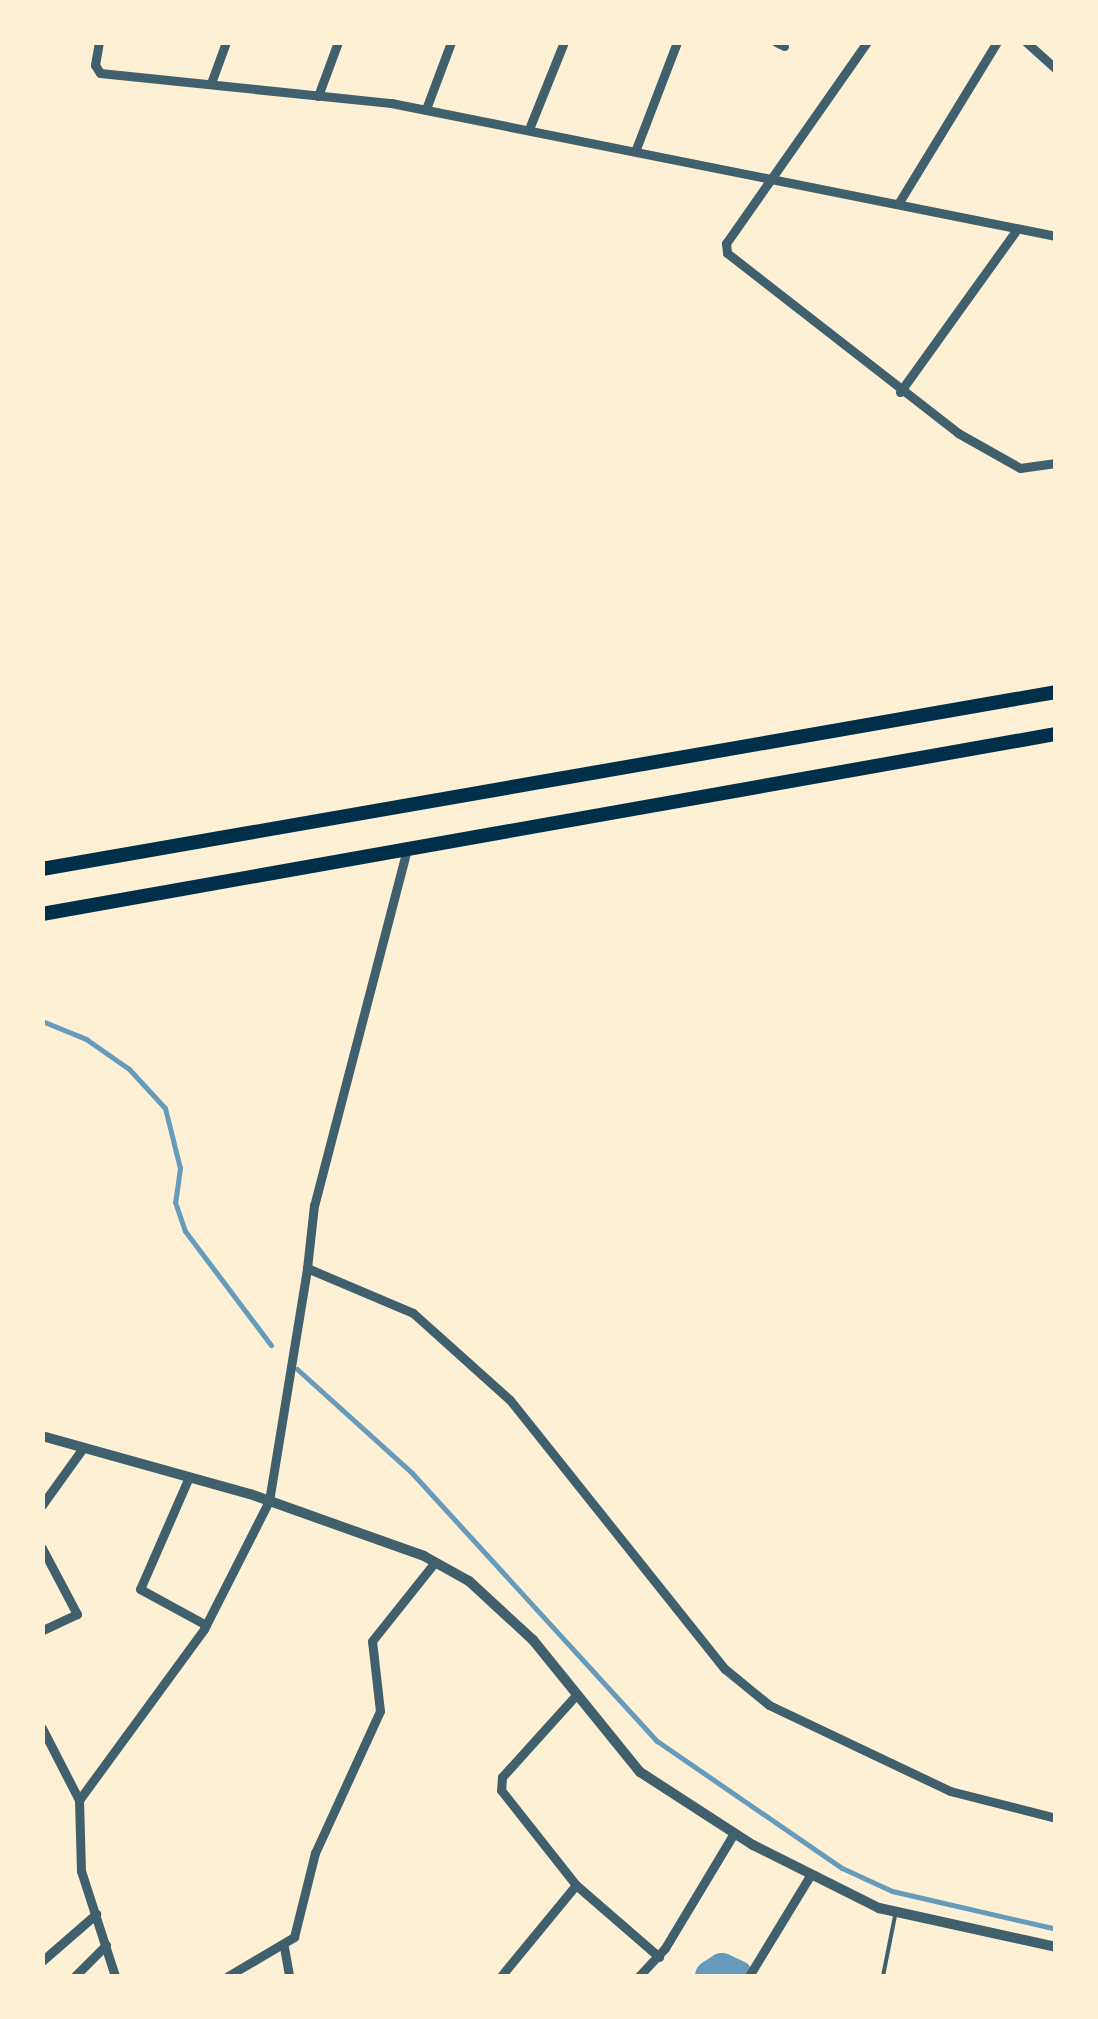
<!DOCTYPE html>
<style>
body{margin:0}
#map{position:relative;width:1098px;height:2019px;overflow:hidden;background:#fdf0d5;font-family:Commissioner,sans-serif}
div>[style]{position:absolute}
.stream>*{height:5px;margin:-2.5px;padding:0 2.5px;transform-origin:2.5px;border-radius:2.5px;background:#669bbc}
.river>*{height:32px;margin:-16px;padding:0 16px;transform-origin:16px;border-radius:16px;background:#669bbc}
.service>*{height:4px;margin:-2px;padding:0 2px;transform-origin:2px;border-radius:2px;background:#3f606c}
.minor>*{height:9px;margin:-4.5px;padding:0 4.5px;transform-origin:4.5px;border-radius:4.5px;background:#3f606c}
.tertiary>*{height:10px;margin:-5px;padding:0 5px;transform-origin:5px;border-radius:5px;background:#3f606c}
.trunk>*{height:14px;margin:-7px;padding:0 7px;transform-origin:7px;border-radius:7px;background:#003049}
span{translate:-50% -50%;white-space:nowrap;text-align:center;line-height:1.15;-webkit-text-stroke:8px #fdf0d5;paint-order:stroke}
.frame{position:absolute;inset:0;border:45px solid #fdf0d5;pointer-events:none}
</style>
<div id="map">
<div class="stream">
<div style="left:42px;top:1021px;width:48px;rotate:22.2deg"></div>
<div style="left:86px;top:1039px;width:52px;rotate:34.9deg"></div>
<div style="left:129px;top:1069px;width:53px;rotate:47.3deg"></div>
<div style="left:165px;top:1108px;width:62px;rotate:76deg"></div>
<div style="left:180px;top:1168px;width:34px;rotate:98deg"></div>
<div style="left:175px;top:1202px;width:31px;rotate:71deg"></div>
<div style="left:185px;top:1231px;width:143px;rotate:53deg"></div>
<div style="left:297px;top:1369px;width:155px;rotate:42.1deg"></div>
<div style="left:412px;top:1473px;width:363px;rotate:47.6deg"></div>
<div style="left:657px;top:1741px;width:224px;rotate:34.5deg"></div>
<div style="left:842px;top:1868px;width:55px;rotate:24.7deg"></div>
<div style="left:892px;top:1891px;width:168px;rotate:13deg"></div>
</div>
<div class="river">
<div style="left:711px;top:1976px;width:13px;rotate:-32deg"></div>
<div style="left:722px;top:1969px;width:17px;rotate:25deg"></div>
</div>
<div class="service">
<div style="left:883px;top:1976px;width:61px;rotate:-78.7deg"></div>
</div>
<div class="minor">
<div style="left:99px;top:42px;width:23px;rotate:100deg"></div>
<div style="left:95px;top:65px;width:9px;rotate:58deg"></div>
<div style="left:100px;top:73px;width:293px;rotate:5.9deg"></div>
<div style="left:391px;top:103px;width:678px;rotate:11.31deg"></div>
<div style="left:776px;top:42px;width:9px;rotate:27deg"></div>
<div style="left:867px;top:42px;width:246px;rotate:125deg"></div>
<div style="left:726px;top:243px;width:10px;rotate:84deg"></div>
<div style="left:727px;top:253px;width:293px;rotate:37.9deg"></div>
<div style="left:958px;top:433px;width:71px;rotate:29.4deg"></div>
<div style="left:1020px;top:468px;width:36px;rotate:-8deg"></div>
<div style="left:1026px;top:42px;width:40px;rotate:42deg"></div>
<div style="left:211px;top:83px;width:44px;rotate:-69.9deg"></div>
<div style="left:318px;top:96px;width:58px;rotate:-69.7deg"></div>
<div style="left:426px;top:109px;width:72px;rotate:-69.5deg"></div>
<div style="left:529px;top:129px;width:94px;rotate:-68.1deg"></div>
<div style="left:636px;top:149px;width:115px;rotate:-69deg"></div>
<div style="left:898px;top:204px;width:190px;rotate:-58.6deg"></div>
<div style="left:900px;top:392px;width:197px;rotate:-54.3deg"></div>
<div style="left:407px;top:849px;width:368px;rotate:104.6deg"></div>
<div style="left:314px;top:1205px;width:63px;rotate:96.3deg"></div>
<div style="left:307px;top:1268px;width:115px;rotate:23deg"></div>
<div style="left:413px;top:1313px;width:130px;rotate:41.9deg"></div>
<div style="left:510px;top:1400px;width:344px;rotate:51.4deg"></div>
<div style="left:725px;top:1669px;width:57px;rotate:39.3deg"></div>
<div style="left:769px;top:1705px;width:200px;rotate:25.4deg"></div>
<div style="left:950px;top:1791px;width:109px;rotate:14.3deg"></div>
<div style="left:189px;top:1477px;width:122px;rotate:113.6deg"></div>
<div style="left:140px;top:1589px;width:75px;rotate:28.6deg"></div>
<div style="left:42px;top:1505px;width:70px;rotate:-54.3deg"></div>
<div style="left:42px;top:1548px;width:75px;rotate:62.1deg"></div>
<div style="left:77px;top:1614px;width:38px;rotate:155deg"></div>
<div style="left:577px;top:1694px;width:112px;rotate:132.1deg"></div>
<div style="left:502px;top:1777px;width:13px;rotate:94deg"></div>
<div style="left:501px;top:1790px;width:121px;rotate:51.7deg"></div>
<div style="left:576px;top:1885px;width:110px;rotate:40.9deg"></div>
<div style="left:42px;top:1728px;width:81px;rotate:62.8deg"></div>
<div style="left:284px;top:1947px;width:29px;rotate:80deg"></div>
<div style="left:42px;top:1961px;width:72px;rotate:-41deg"></div>
<div style="left:75px;top:1976px;width:44px;rotate:-45deg"></div>
<div style="left:115px;top:1976px;width:110px;rotate:-107.9deg"></div>
<div style="left:81px;top:1871px;width:71px;rotate:-91.6deg"></div>
<div style="left:79px;top:1800px;width:212px;rotate:-53.8deg"></div>
<div style="left:204px;top:1629px;width:144px;rotate:-63.1deg"></div>
<div style="left:269px;top:1501px;width:236px;rotate:-80.7deg"></div>
<div style="left:228px;top:1976px;width:77px;rotate:-30.6deg"></div>
<div style="left:294px;top:1937px;width:87px;rotate:-76deg"></div>
<div style="left:315px;top:1853px;width:156px;rotate:-65.4deg"></div>
<div style="left:380px;top:1711px;width:70px;rotate:-96.5deg"></div>
<div style="left:372px;top:1641px;width:101px;rotate:-51.4deg"></div>
<div style="left:501px;top:1976px;width:118px;rotate:-50.5deg"></div>
<div style="left:639px;top:1976px;width:38px;rotate:-47deg"></div>
<div style="left:665px;top:1948px;width:134px;rotate:-59deg"></div>
<div style="left:749px;top:1976px;width:119px;rotate:-58.7deg"></div>
</div>
<div class="tertiary">
<div style="left:42px;top:1436px;width:216px;rotate:15.6deg"></div>
<div style="left:250px;top:1494px;width:185px;rotate:19.6deg"></div>
<div style="left:424px;top:1556px;width:51px;rotate:29.1deg"></div>
<div style="left:469px;top:1581px;width:87px;rotate:42.7deg"></div>
<div style="left:533px;top:1640px;width:170px;rotate:51deg"></div>
<div style="left:640px;top:1772px;width:135px;rotate:32.9deg"></div>
<div style="left:753px;top:1845px;width:141px;rotate:26.6deg"></div>
<div style="left:879px;top:1908px;width:181px;rotate:12.4deg"></div>
</div>
<div class="trunk">
<div style="left:42px;top:869px;width:1029px;rotate:-9.9deg"></div>
<div style="left:42px;top:914px;width:1030px;rotate:-10.07deg"></div>
</div>
<div class="frame"></div>
</div>
